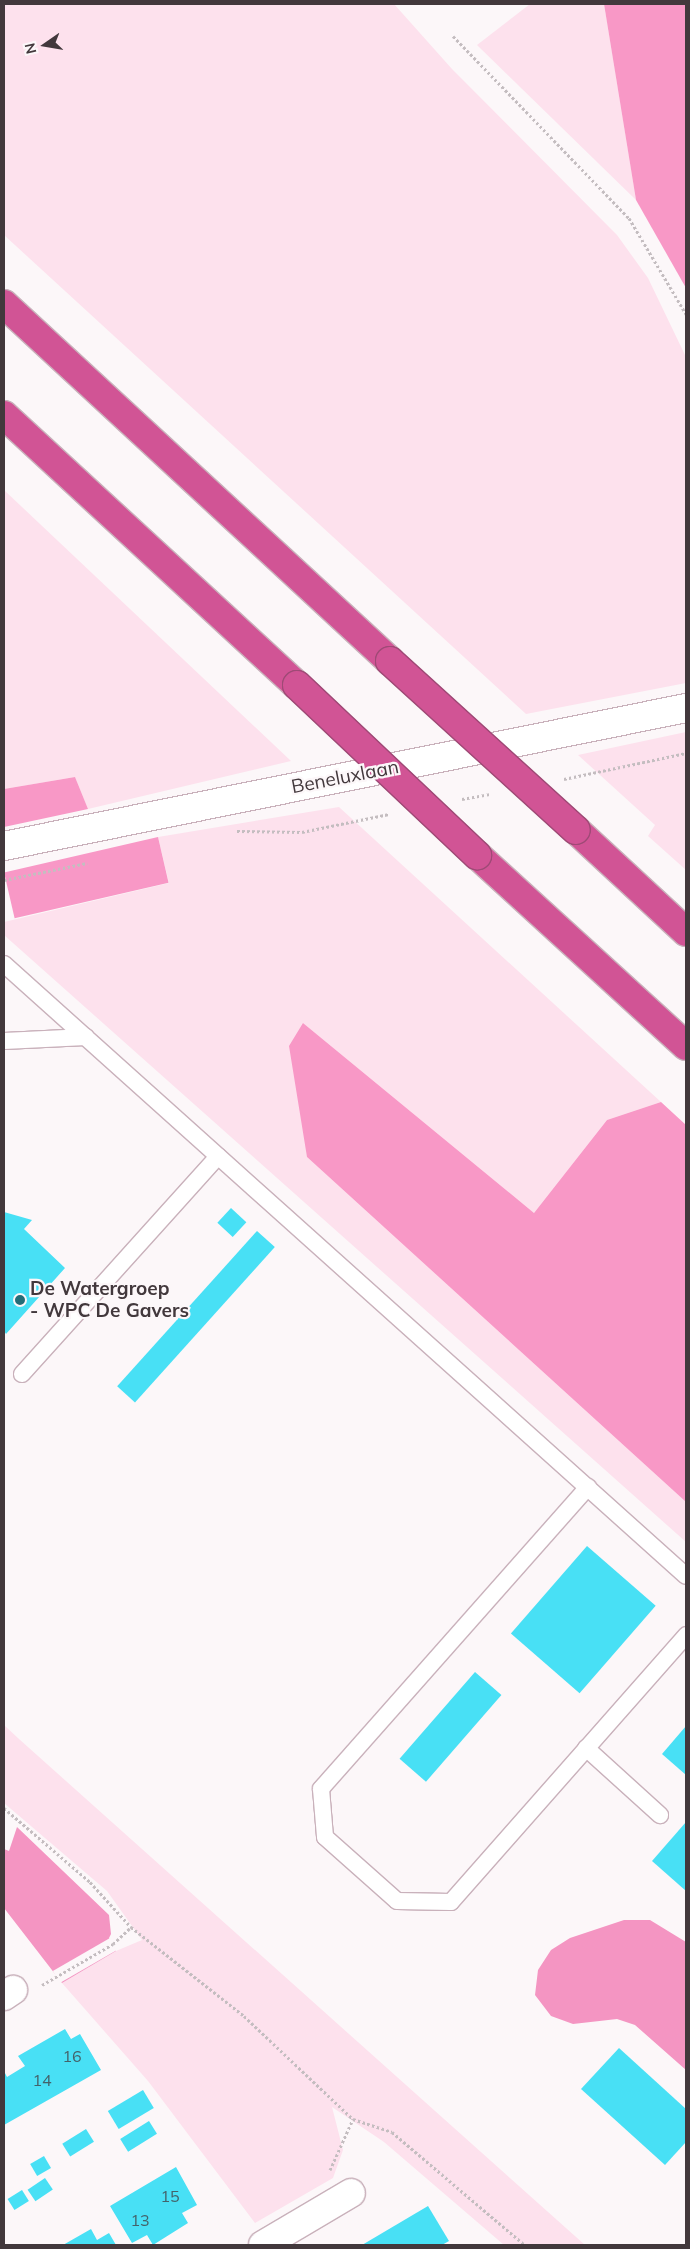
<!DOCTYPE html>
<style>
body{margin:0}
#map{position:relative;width:690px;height:2249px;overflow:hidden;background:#fcf7f9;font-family:Mulish,sans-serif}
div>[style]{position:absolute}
.green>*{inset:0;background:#fde1ed}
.forest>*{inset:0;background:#f898c6;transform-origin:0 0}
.water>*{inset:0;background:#f495c2}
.pier>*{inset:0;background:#fcf7f9;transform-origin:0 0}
.building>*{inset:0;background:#48e0f5;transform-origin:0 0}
.path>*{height:3px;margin-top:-1.5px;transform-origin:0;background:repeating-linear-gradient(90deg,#c4bdc0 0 2.5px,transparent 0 5px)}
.roads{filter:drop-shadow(1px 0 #c9b1bb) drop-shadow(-1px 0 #c9b1bb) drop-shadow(0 1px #c9b1bb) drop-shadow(0 -1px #c9b1bb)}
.lane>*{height:16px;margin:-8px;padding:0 8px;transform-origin:8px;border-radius:8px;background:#fff}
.street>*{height:28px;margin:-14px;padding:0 14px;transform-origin:14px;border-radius:14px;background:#fff}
.secondary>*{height:28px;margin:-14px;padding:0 14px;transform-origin:14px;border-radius:14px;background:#fff}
.highway>*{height:28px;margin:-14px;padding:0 14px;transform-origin:14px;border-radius:14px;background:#d15495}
.bridges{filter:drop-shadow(1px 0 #9f4a76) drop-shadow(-1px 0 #9f4a76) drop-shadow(0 1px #9f4a76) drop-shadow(0 -1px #9f4a76)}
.highway-bridge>*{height:28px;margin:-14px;padding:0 14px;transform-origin:14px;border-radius:14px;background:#d15495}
.dots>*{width:14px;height:14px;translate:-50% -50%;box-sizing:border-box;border:2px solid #fcf7f9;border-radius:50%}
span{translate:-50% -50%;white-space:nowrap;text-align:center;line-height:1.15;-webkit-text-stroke:4.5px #fcf7f9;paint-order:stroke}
.number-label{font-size:16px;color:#44626a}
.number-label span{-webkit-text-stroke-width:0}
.street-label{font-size:19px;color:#42383c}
.poi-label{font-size:19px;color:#42383c;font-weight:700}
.left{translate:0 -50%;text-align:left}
.frame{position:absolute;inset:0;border:5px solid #42383c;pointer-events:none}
.north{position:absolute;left:20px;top:20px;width:50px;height:50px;-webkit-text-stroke:4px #fcf7f9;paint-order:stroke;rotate:257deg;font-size:14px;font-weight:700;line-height:20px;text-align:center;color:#42383c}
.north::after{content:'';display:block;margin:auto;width:18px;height:22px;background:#42383c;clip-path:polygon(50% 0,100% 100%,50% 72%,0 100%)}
</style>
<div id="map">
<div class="green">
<div style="clip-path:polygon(4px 4px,394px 4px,452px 69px,617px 235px,648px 278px,685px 355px,686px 683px,526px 714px,4px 235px)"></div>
<div style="clip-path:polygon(530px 4px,604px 4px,636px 200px,477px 45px)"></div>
<div style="clip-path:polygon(4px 490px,291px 761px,88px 809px,75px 777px,4px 789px)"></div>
<div style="clip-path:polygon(686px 732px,686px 870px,648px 836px,655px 825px,578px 755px)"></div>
<div style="clip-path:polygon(339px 807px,661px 1102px,607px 1120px,534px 1213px,303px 1023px,307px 1157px,686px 1502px,686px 1542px,4px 935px,4px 922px,169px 883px,158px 837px)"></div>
<div style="clip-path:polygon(4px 1725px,19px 1739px,585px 2245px,504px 2245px,384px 2142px,332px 2107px,343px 2150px,333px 2178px,255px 2223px,148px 2081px,62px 1983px,116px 1951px,142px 1940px,107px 1891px,4px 1803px)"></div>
</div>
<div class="forest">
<div style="clip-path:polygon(604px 4px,686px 4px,686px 288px,636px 200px)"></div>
<div style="clip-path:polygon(75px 777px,88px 809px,4px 827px,4px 789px)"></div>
<div style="left:158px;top:837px;width:47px;height:158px;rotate:77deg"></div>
<div style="clip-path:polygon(303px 1023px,534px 1213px,607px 1120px,661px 1102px,686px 1125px,686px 1502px,307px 1157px,289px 1046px)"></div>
</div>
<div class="water">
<div style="clip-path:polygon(17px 1827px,109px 1915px,111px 1934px,109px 1938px,116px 1951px,62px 1983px,4px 1908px,4px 1849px,9px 1851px)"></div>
<div style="clip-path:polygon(624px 1920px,650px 1920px,686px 1942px,686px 2070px,635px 2025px,617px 2019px,573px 2024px,551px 2016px,535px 1995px,538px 1970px,551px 1950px,570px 1938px)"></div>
</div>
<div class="pier">
<div style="left:110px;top:1938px;width:14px;height:66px;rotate:60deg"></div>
</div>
<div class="building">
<div style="left:231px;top:1208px;width:21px;height:20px;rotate:43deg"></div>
<div style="clip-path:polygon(4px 1212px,32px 1220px,24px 1229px,65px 1268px,6px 1334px,4px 1331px)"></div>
<div style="left:257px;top:1231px;width:24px;height:209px;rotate:42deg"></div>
<div style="left:587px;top:1546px;width:91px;height:116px;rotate:41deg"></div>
<div style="left:475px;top:1672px;width:35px;height:115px;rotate:41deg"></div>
<div style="clip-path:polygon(686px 1726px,686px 1775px,662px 1754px)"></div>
<div style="clip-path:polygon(686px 1822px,686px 1891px,652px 1861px)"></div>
<div style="clip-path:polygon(65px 2029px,71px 2039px,80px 2034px,101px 2070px,4px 2125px,4px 2071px,7px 2077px,25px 2066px,18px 2056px)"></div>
<div style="clip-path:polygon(619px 2048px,686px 2109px,686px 2142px,665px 2165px,581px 2089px)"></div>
<div style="left:143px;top:2090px;width:21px;height:41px;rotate:59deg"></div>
<div style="left:149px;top:2121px;width:15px;height:34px;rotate:58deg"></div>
<div style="left:86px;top:2129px;width:15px;height:28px;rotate:58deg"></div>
<div style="left:44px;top:2156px;width:14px;height:16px;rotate:60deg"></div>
<div style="clip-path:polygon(176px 2167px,197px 2205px,182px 2213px,188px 2223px,153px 2245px,147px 2235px,132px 2243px,110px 2206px)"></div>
<div style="left:45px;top:2178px;width:14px;height:21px;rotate:56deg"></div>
<div style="left:22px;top:2190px;width:13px;height:17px;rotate:58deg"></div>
<div style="clip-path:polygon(428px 2206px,449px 2241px,442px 2245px,362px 2245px)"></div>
<div style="clip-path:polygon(91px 2229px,97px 2240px,109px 2233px,116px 2245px,63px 2245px)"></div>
</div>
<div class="path">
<div style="left:453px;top:36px;width:253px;rotate:46deg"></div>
<div style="left:629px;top:218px;width:112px;rotate:59.3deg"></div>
<div style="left:564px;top:779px;width:125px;rotate:-12deg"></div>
<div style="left:462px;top:799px;width:28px;rotate:-10deg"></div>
<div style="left:237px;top:831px;width:65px;rotate:0.9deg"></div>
<div style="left:302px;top:832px;width:89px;rotate:-11.7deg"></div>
<div style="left:4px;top:880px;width:85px;rotate:-11.6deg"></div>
<div style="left:4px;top:1808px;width:113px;rotate:40.7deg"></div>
<div style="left:90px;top:1882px;width:61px;rotate:47.7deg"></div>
<div style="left:131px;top:1927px;width:144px;rotate:38.2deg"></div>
<div style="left:244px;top:2016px;width:150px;rotate:43.4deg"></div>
<div style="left:353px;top:2119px;width:41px;rotate:18.4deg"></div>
<div style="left:392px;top:2132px;width:175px;rotate:40.4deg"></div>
<div style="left:42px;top:1985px;width:82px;rotate:-30deg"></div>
<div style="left:113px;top:1944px;width:25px;rotate:-43deg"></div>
<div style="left:330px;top:2170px;width:56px;rotate:-65.7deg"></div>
</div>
<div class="roads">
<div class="lane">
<div style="left:4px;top:964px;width:916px;rotate:41.9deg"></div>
<div style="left:4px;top:1041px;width:82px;rotate:-2.8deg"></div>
<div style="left:22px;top:1374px;width:293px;rotate:-48deg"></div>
<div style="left:588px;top:1487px;width:403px;rotate:131.5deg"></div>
<div style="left:321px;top:1789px;width:48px;rotate:85.2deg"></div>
<div style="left:325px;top:1837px;width:96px;rotate:41.6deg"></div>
<div style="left:397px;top:1901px;width:54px;rotate:1.1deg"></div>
<div style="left:451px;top:1902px;width:356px;rotate:-48.6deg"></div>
<div style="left:586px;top:1748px;width:100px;rotate:42.2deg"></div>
</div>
<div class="street">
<div style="left:4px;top:1996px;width:11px;rotate:-34deg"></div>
<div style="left:263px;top:2245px;width:102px;rotate:-30.6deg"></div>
</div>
<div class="secondary">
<div style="left:4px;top:846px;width:696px;rotate:-11.44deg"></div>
</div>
<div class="highway">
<div style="left:4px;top:304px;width:526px;rotate:42.76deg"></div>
<div style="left:4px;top:415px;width:398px;rotate:42.7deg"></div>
<div style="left:576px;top:830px;width:150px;rotate:42.8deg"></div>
<div style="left:477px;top:855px;width:283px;rotate:42.4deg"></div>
</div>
</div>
<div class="bridges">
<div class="highway-bridge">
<div style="left:390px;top:661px;width:251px;rotate:42.3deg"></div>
<div style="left:297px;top:685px;width:248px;rotate:43.4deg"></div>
</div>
</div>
<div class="dots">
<div style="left:20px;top:1300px;background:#246d78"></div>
</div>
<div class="number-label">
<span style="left:72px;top:2056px">16</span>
<span style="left:42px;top:2080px">14</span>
<span style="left:170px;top:2196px">15</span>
<span style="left:140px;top:2220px">13</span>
</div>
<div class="street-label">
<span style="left:345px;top:777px;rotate:-11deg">Beneluxlaan</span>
</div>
<div class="poi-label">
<span class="left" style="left:30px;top:1300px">De Watergroep<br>- WPC De Gavers</span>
</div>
<div class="frame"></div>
<div class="north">N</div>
</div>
